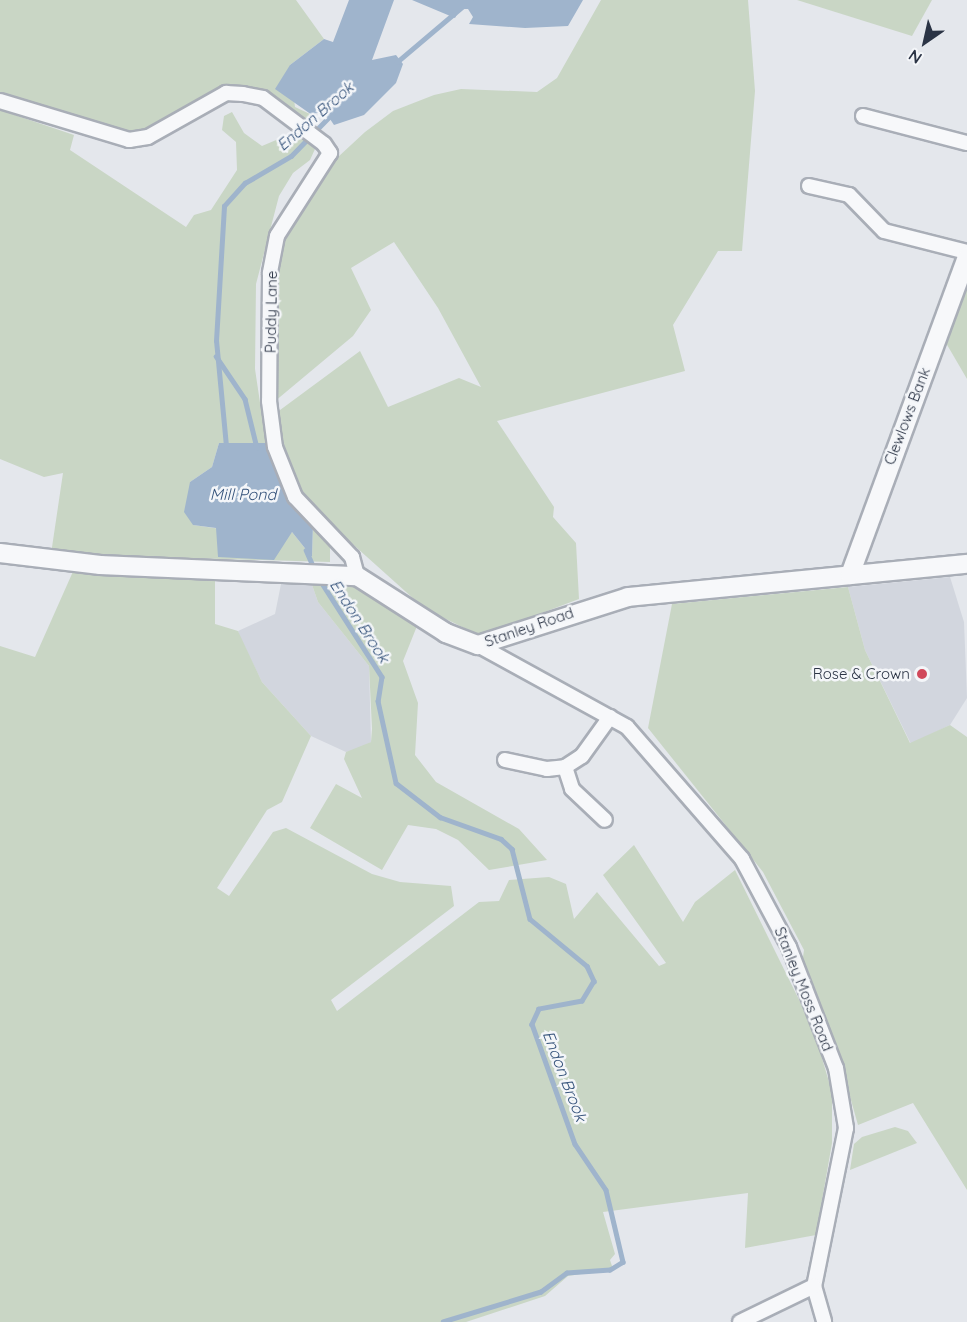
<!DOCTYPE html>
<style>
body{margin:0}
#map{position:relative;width:967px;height:1322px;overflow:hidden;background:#e4e7ec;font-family:Quicksand,sans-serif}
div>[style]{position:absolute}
.built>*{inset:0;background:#d2d6de}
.green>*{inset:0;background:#c9d6c5}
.water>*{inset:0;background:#9fb4cc}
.stream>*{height:4.5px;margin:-2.25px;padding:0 2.25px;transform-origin:2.25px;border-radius:2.25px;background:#9fb4cc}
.roads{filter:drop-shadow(2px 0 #a9aeb7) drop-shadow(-2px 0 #a9aeb7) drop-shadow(0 2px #a9aeb7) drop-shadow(0 -2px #a9aeb7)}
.minor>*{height:14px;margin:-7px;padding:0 7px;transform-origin:7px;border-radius:7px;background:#f7f8fa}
.tertiary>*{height:18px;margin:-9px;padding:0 9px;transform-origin:9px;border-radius:9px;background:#f7f8fa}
.dots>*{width:16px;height:16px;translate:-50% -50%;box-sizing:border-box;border:3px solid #f4f6f9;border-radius:50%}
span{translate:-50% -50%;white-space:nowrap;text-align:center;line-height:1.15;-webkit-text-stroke:5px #f4f6f9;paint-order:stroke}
.street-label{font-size:15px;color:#2b3445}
.poi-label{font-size:15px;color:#2b3445}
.right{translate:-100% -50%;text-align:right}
.water-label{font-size:16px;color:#34527a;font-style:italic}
.north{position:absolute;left:895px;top:12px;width:60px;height:60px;-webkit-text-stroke:4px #f4f6f9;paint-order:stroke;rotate:214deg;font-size:16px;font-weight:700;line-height:24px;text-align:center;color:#2b3445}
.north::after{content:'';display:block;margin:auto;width:21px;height:27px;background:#2b3445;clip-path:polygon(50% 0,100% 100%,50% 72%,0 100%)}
</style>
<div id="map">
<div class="built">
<div style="clip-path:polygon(950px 577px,964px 622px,967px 698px,950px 725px,911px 744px,865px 650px,848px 587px)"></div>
<div style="clip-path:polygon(282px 579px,310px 579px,318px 602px,369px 666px,371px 742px,356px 750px,346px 752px,311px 736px,262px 682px,240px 637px,238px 631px,275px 614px)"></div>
</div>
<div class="green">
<div style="clip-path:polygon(0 0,296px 0,324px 39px,290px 65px,295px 107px,312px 115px,304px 124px,246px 89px,145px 133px,124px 135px,0 98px)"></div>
<div style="clip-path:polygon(601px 0,748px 0,755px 91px,742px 251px,718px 251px,673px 325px,685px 371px,497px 421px,554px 507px,553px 517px,576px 543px,579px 599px,481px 636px,425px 609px,308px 504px,280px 441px,276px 413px,360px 351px,388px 407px,459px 378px,481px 387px,438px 308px,394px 242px,351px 268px,371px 310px,353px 336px,274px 402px,276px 272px,285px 236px,324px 170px,365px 132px,393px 111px,434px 95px,461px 89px,537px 92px,557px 78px)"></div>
<div style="clip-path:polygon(797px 0,932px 0,912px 36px)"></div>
<div style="clip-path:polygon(0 110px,74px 135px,70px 150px,186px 227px,194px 215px,211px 210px,237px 170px,236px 142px,222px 130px,224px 116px,232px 112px,244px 133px,262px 146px,295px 132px,310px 140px,315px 149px,310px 160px,293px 173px,279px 196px,256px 284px,255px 369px,266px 443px,219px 443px,212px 467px,190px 482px,193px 525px,284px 538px,292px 532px,312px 557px,313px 523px,330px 543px,330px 562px,51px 554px,63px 473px,44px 477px,0 459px)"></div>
<div style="clip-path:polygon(967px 287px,967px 379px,946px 343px)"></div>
<div style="clip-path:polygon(75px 567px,215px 577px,215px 624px,238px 631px,262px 682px,311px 736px,282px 802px,267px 810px,217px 888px,229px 896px,273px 832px,286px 828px,372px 874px,400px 882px,451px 886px,454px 906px,331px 1000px,337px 1011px,479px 902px,499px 901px,509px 880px,549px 877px,566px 884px,574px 919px,597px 892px,659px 966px,666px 963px,603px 875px,634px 845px,683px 922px,695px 902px,735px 870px,813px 1028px,832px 1092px,832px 1143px,816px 1235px,745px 1248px,748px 1193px,603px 1212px,615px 1254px,610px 1260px,613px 1269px,568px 1276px,545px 1296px,466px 1322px,0 1322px,0 646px,35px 657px)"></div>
<div style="clip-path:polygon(310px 579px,354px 586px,417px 626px,403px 661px,418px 703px,415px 755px,436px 782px,519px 829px,547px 860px,489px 870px,458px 840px,436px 829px,408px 825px,382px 870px,310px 828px,336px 784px,362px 798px,344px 759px,346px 752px,371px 742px,372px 729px,369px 666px,318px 602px)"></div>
<div style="clip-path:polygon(848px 587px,865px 650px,910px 743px,950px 725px,967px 737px,967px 1190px,913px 1103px,858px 1125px,836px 1047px,802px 964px,804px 950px,763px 872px,648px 728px,672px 604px)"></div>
<div style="clip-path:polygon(895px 1127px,908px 1131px,917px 1143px,850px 1170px,854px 1144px,862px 1137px)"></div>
</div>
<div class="water">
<div style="clip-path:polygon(349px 0,394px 0,372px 60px,396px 55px,403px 64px,396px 83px,364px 115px,334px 125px,324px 110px,312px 115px,275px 89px,290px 65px,324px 39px,333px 42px)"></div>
<div style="clip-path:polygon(412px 0,583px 0,568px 26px,525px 28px,469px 24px,473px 17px,468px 9px,460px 9px,455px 18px)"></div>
<div style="clip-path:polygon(219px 443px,266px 443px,313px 523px,312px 557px,292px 532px,274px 560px,218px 557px,216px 528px,193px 525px,184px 512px,190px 482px,212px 467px)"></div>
</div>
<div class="stream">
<div style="left:397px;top:62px;width:96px;rotate:-40.3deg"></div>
<div style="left:216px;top:356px;width:52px;rotate:56deg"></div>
<div style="left:245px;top:399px;width:50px;rotate:76.2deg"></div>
<div style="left:226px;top:446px;width:105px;rotate:-95.4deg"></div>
<div style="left:216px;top:341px;width:135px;rotate:-86.6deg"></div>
<div style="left:224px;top:206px;width:31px;rotate:-48deg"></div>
<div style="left:245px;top:183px;width:53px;rotate:-30.4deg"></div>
<div style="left:291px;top:156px;width:59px;rotate:-45.7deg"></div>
<div style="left:306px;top:550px;width:22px;rotate:66deg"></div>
<div style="left:320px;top:580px;width:115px;rotate:57.4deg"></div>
<div style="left:382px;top:677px;width:24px;rotate:99deg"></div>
<div style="left:378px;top:701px;width:84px;rotate:77.6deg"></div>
<div style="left:396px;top:783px;width:56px;rotate:37.7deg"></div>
<div style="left:440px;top:817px;width:65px;rotate:19.8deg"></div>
<div style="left:501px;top:839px;width:15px;rotate:42deg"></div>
<div style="left:512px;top:849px;width:72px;rotate:75.6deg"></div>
<div style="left:530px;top:919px;width:74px;rotate:39.5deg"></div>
<div style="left:587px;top:966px;width:17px;rotate:65deg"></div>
<div style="left:594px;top:981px;width:23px;rotate:121deg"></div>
<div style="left:582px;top:1001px;width:44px;rotate:169.5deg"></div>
<div style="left:539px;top:1009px;width:17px;rotate:115deg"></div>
<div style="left:532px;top:1024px;width:127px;rotate:70.3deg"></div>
<div style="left:575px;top:1144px;width:55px;rotate:56deg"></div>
<div style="left:606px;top:1190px;width:74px;rotate:76.7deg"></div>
<div style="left:623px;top:1262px;width:15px;rotate:148deg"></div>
<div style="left:610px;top:1270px;width:43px;rotate:176deg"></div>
<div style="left:567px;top:1273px;width:32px;rotate:144deg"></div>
<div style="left:541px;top:1292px;width:102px;rotate:163deg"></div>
</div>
<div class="roads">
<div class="minor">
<div style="left:0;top:101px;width:135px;rotate:16.8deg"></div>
<div style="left:129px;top:140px;width:19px;rotate:-9deg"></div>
<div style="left:148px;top:137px;width:90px;rotate:-29.4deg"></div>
<div style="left:226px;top:93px;width:17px;rotate:3deg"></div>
<div style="left:243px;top:94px;width:20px;rotate:11deg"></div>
<div style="left:263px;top:98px;width:76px;rotate:37deg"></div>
<div style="left:324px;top:144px;width:11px;rotate:56deg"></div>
<div style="left:330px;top:153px;width:98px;rotate:122.6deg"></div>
<div style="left:277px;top:236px;width:38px;rotate:101deg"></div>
<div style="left:270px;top:273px;width:128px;rotate:90.4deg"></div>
<div style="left:269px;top:401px;width:46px;rotate:82.6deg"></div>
<div style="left:275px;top:447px;width:54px;rotate:68.2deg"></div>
<div style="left:295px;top:497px;width:83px;rotate:46.5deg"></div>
<div style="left:352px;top:557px;width:20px;rotate:75deg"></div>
<div style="left:863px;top:116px;width:107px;rotate:14.6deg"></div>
<div style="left:809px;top:186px;width:41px;rotate:12.7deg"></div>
<div style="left:849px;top:195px;width:50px;rotate:45.8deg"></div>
<div style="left:884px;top:231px;width:86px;rotate:14.2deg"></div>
<div style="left:478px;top:645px;width:170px;rotate:28.8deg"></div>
<div style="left:627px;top:727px;width:175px;rotate:48.9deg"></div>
<div style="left:742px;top:859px;width:100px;rotate:61.9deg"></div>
<div style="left:789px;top:947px;width:130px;rotate:68.8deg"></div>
<div style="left:836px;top:1068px;width:61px;rotate:80.5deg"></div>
<div style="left:846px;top:1128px;width:161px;rotate:101.4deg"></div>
<div style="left:814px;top:1286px;width:37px;rotate:74deg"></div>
<div style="left:505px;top:760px;width:43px;rotate:12.1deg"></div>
<div style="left:547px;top:769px;width:18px;rotate:-6deg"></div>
<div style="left:565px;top:767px;width:20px;rotate:-33deg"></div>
<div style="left:582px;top:756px;width:48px;rotate:-54.3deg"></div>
<div style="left:565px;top:767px;width:23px;rotate:72deg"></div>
<div style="left:572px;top:789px;width:45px;rotate:43.2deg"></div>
<div style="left:740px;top:1322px;width:82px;rotate:-25.9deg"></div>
</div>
<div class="tertiary">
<div style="left:0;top:553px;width:101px;rotate:6.8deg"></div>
<div style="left:100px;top:565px;width:257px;rotate:2.5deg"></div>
<div style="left:357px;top:576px;width:106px;rotate:32.6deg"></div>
<div style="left:446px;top:633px;width:34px;rotate:21deg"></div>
<div style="left:478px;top:645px;width:157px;rotate:-17.7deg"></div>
<div style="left:628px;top:597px;width:341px;rotate:-5.6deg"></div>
<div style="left:850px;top:575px;width:339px;rotate:-69.8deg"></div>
</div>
</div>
<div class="dots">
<div style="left:922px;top:674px;background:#d1495b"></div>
</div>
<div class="street-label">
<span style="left:271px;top:312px;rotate:-89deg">Puddy Lane</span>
<span style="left:907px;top:416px;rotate:-69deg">Clewlows Bank</span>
<span style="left:529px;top:627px;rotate:-19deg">Stanley Road</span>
<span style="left:804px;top:989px;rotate:68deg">Stanley Moss Road</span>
</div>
<div class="poi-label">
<span class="right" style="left:910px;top:674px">Rose &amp; Crown</span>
</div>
<div class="water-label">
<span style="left:315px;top:116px;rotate:-41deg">Endon Brook</span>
<span style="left:243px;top:494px">Mill Pond</span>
<span style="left:360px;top:621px;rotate:57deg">Endon Brook</span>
<span style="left:565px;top:1076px;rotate:69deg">Endon Brook</span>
</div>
<div class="north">N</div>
</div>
